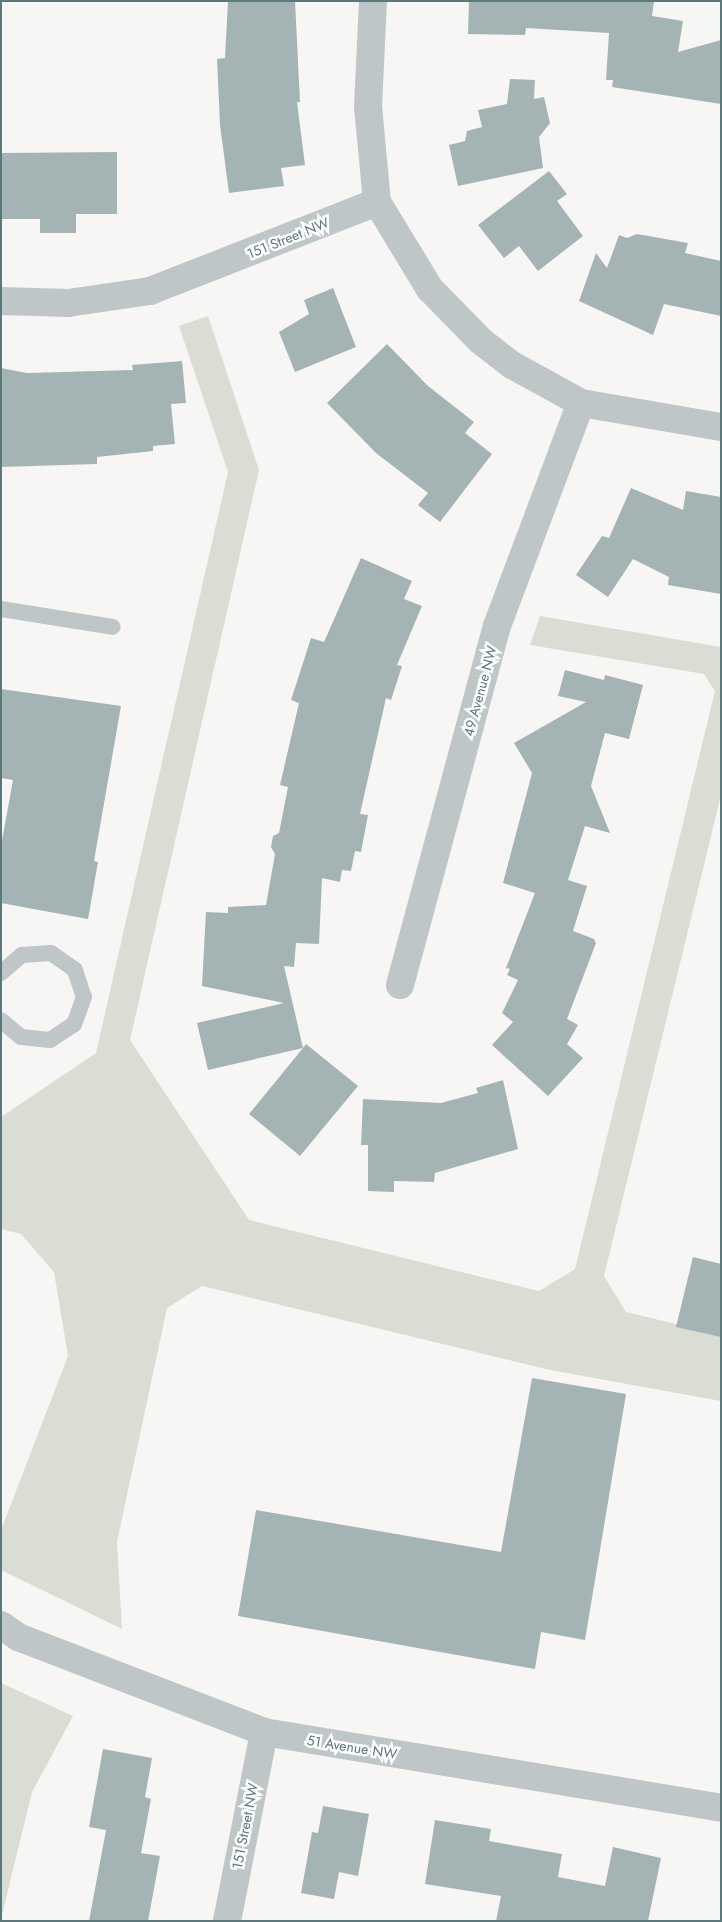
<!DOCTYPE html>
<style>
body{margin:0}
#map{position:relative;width:722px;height:1922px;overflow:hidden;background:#f7f6f4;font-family:Jost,sans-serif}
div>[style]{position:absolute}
.green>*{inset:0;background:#daddd3}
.building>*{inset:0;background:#a4b4b5}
.lane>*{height:16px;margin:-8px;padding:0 8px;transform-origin:8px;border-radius:8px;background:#bec6c7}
.street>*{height:28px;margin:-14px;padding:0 14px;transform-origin:14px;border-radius:14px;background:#bec6c7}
span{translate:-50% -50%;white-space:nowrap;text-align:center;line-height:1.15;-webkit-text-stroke:5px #fff;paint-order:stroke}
.street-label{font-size:14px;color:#5d787b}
.frame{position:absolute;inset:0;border:2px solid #5d787b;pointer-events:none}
</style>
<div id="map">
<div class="green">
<div style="clip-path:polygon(208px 316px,259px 470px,130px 1040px,249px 1220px,539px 1291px,575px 1269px,715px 691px,704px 674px,530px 645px,540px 616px,721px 647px,721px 795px,604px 1276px,626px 1312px,721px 1335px,721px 1401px,550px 1370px,202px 1286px,167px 1308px,117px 1542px,122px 1629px,1px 1570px,1px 1530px,68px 1356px,54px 1272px,21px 1234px,1px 1229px,1px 1117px,96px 1053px,228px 472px,179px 326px)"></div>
<div style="clip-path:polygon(1px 1683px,73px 1716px,32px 1792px,1px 1919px)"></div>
</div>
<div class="building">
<div style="clip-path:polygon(228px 1px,295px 1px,300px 102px,297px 102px,305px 165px,281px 168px,284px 186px,229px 193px,220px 125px,217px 59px,225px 58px)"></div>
<div style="clip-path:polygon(469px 1px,654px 1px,652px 16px,683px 21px,678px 52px,721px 40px,721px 104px,612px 87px,613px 80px,606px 80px,609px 33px,526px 28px,525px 35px,468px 34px)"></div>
<div style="clip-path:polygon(510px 79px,535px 80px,534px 99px,544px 97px,550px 123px,539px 137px,543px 168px,458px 186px,449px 145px,465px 141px,467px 131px,482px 127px,478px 110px,507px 104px)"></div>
<div style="clip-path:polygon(117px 152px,117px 214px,76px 214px,76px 233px,40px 233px,40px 219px,1px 219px,1px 153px)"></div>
<div style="clip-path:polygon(549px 171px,567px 194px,557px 201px,583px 236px,538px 271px,519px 246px,504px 258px,478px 225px)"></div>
<div style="clip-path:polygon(637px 234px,688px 243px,685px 253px,721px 261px,721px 316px,664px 304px,653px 335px,579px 301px,596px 253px,607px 268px,619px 235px,627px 238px)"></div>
<div style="clip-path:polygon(333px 288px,356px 347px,295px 372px,279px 332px,309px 314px,304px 300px)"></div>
<div style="clip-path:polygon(387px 344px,428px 386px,474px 422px,465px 433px,492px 454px,440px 522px,418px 505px,428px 493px,376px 453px,327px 403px)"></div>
<div style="clip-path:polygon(182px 361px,186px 403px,171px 404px,175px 444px,153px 446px,153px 451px,97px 457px,97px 464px,1px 467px,1px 368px,27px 373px,133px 370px,132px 365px)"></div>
<div style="clip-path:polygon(631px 488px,683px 510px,686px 491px,721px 497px,721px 594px,668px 585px,669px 577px,633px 559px,608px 597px,576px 575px,602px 536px,609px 538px)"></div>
<div style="clip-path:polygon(361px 558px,412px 581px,404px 599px,422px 606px,397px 665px,402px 666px,391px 700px,386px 698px,360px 814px,368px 815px,361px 852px,355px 851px,351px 871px,342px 870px,340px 882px,322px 878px,319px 944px,296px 943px,294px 967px,284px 966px,303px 1048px,306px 1044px,358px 1086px,300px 1156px,249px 1114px,303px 1048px,208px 1070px,197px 1023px,284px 1003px,202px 986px,206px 912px,228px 913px,228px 907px,266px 905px,275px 854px,271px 847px,273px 836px,279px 833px,288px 787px,280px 785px,299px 703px,291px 700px,311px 638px,324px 642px)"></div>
<div style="clip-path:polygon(565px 670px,604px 680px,605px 675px,643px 685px,629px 739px,605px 733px,591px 786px,610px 833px,585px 826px,568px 880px,587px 886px,573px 931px,594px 939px,596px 943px,567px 1019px,578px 1025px,567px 1044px,583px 1058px,548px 1096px,492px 1045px,513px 1022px,502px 1013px,518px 980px,507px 975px,510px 969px,506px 968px,535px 893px,503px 883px,532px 773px,514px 743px,586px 702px,558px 696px)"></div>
<div style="clip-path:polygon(1px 689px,121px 706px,94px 861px,98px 862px,88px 919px,1px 903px,1px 846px,13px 780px,1px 778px)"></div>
<div style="clip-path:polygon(503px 1080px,518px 1149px,435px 1173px,434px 1182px,394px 1181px,394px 1192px,368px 1191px,368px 1145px,361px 1145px,363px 1099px,441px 1103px,478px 1093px,476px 1088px)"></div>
<div style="clip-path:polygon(693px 1257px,721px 1264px,721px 1337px,676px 1327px)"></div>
<div style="clip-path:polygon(532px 1378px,626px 1394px,585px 1640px,541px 1632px,535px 1669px,238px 1616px,256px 1510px,501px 1552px)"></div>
<div style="clip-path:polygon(103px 1749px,152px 1758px,145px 1797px,151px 1799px,141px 1853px,160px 1856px,148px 1921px,89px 1921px,106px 1830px,89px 1827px)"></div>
<div style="clip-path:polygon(323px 1806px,369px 1814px,358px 1876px,339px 1872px,334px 1899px,301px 1893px,312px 1832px,318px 1833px)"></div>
<div style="clip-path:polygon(435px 1820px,491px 1829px,489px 1841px,562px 1854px,558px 1877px,605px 1886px,613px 1847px,661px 1858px,648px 1921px,496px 1921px,501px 1896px,425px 1884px)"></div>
</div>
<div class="lane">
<div style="left:1px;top:609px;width:113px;rotate:9.1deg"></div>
<div style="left:1px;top:973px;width:28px;rotate:-41deg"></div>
<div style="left:22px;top:955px;width:29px;rotate:-4deg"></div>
<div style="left:51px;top:953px;width:29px;rotate:35deg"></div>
<div style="left:75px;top:970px;width:28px;rotate:72deg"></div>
<div style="left:84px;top:997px;width:29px;rotate:110deg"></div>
<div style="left:74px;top:1024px;width:29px;rotate:146deg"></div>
<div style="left:50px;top:1040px;width:29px;rotate:-174deg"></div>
<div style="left:21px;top:1037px;width:26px;rotate:-140deg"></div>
</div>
<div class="street">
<div style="left:377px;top:202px;width:102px;rotate:58.7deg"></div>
<div style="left:430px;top:289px;width:73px;rotate:45.6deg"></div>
<div style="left:481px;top:341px;width:39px;rotate:38deg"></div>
<div style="left:512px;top:365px;width:79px;rotate:28.8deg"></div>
<div style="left:581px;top:403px;width:142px;rotate:9.7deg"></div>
<div style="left:1px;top:301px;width:67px;rotate:1.7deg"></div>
<div style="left:68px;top:303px;width:83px;rotate:-8.3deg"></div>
<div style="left:150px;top:291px;width:244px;rotate:-21.4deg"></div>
<div style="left:377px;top:202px;width:95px;rotate:-95.4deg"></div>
<div style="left:368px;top:107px;width:106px;rotate:-87.3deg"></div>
<div style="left:400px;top:985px;width:372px;rotate:-74.9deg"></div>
<div style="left:497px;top:626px;width:238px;rotate:-69.4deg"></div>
<div style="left:1px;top:1625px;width:21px;rotate:35deg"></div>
<div style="left:18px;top:1637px;width:264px;rotate:21.1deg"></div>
<div style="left:264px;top:1732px;width:463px;rotate:9.4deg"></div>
<div style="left:227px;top:1921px;width:193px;rotate:-78.9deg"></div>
</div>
<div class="street-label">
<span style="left:288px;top:238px;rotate:-22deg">151 Street NW</span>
<span style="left:480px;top:691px;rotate:-75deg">49 Avenue NW</span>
<span style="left:352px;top:1747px;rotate:9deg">51 Avenue NW</span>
<span style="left:245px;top:1826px;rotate:-79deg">151 Street NW</span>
</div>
<div class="frame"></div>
</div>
